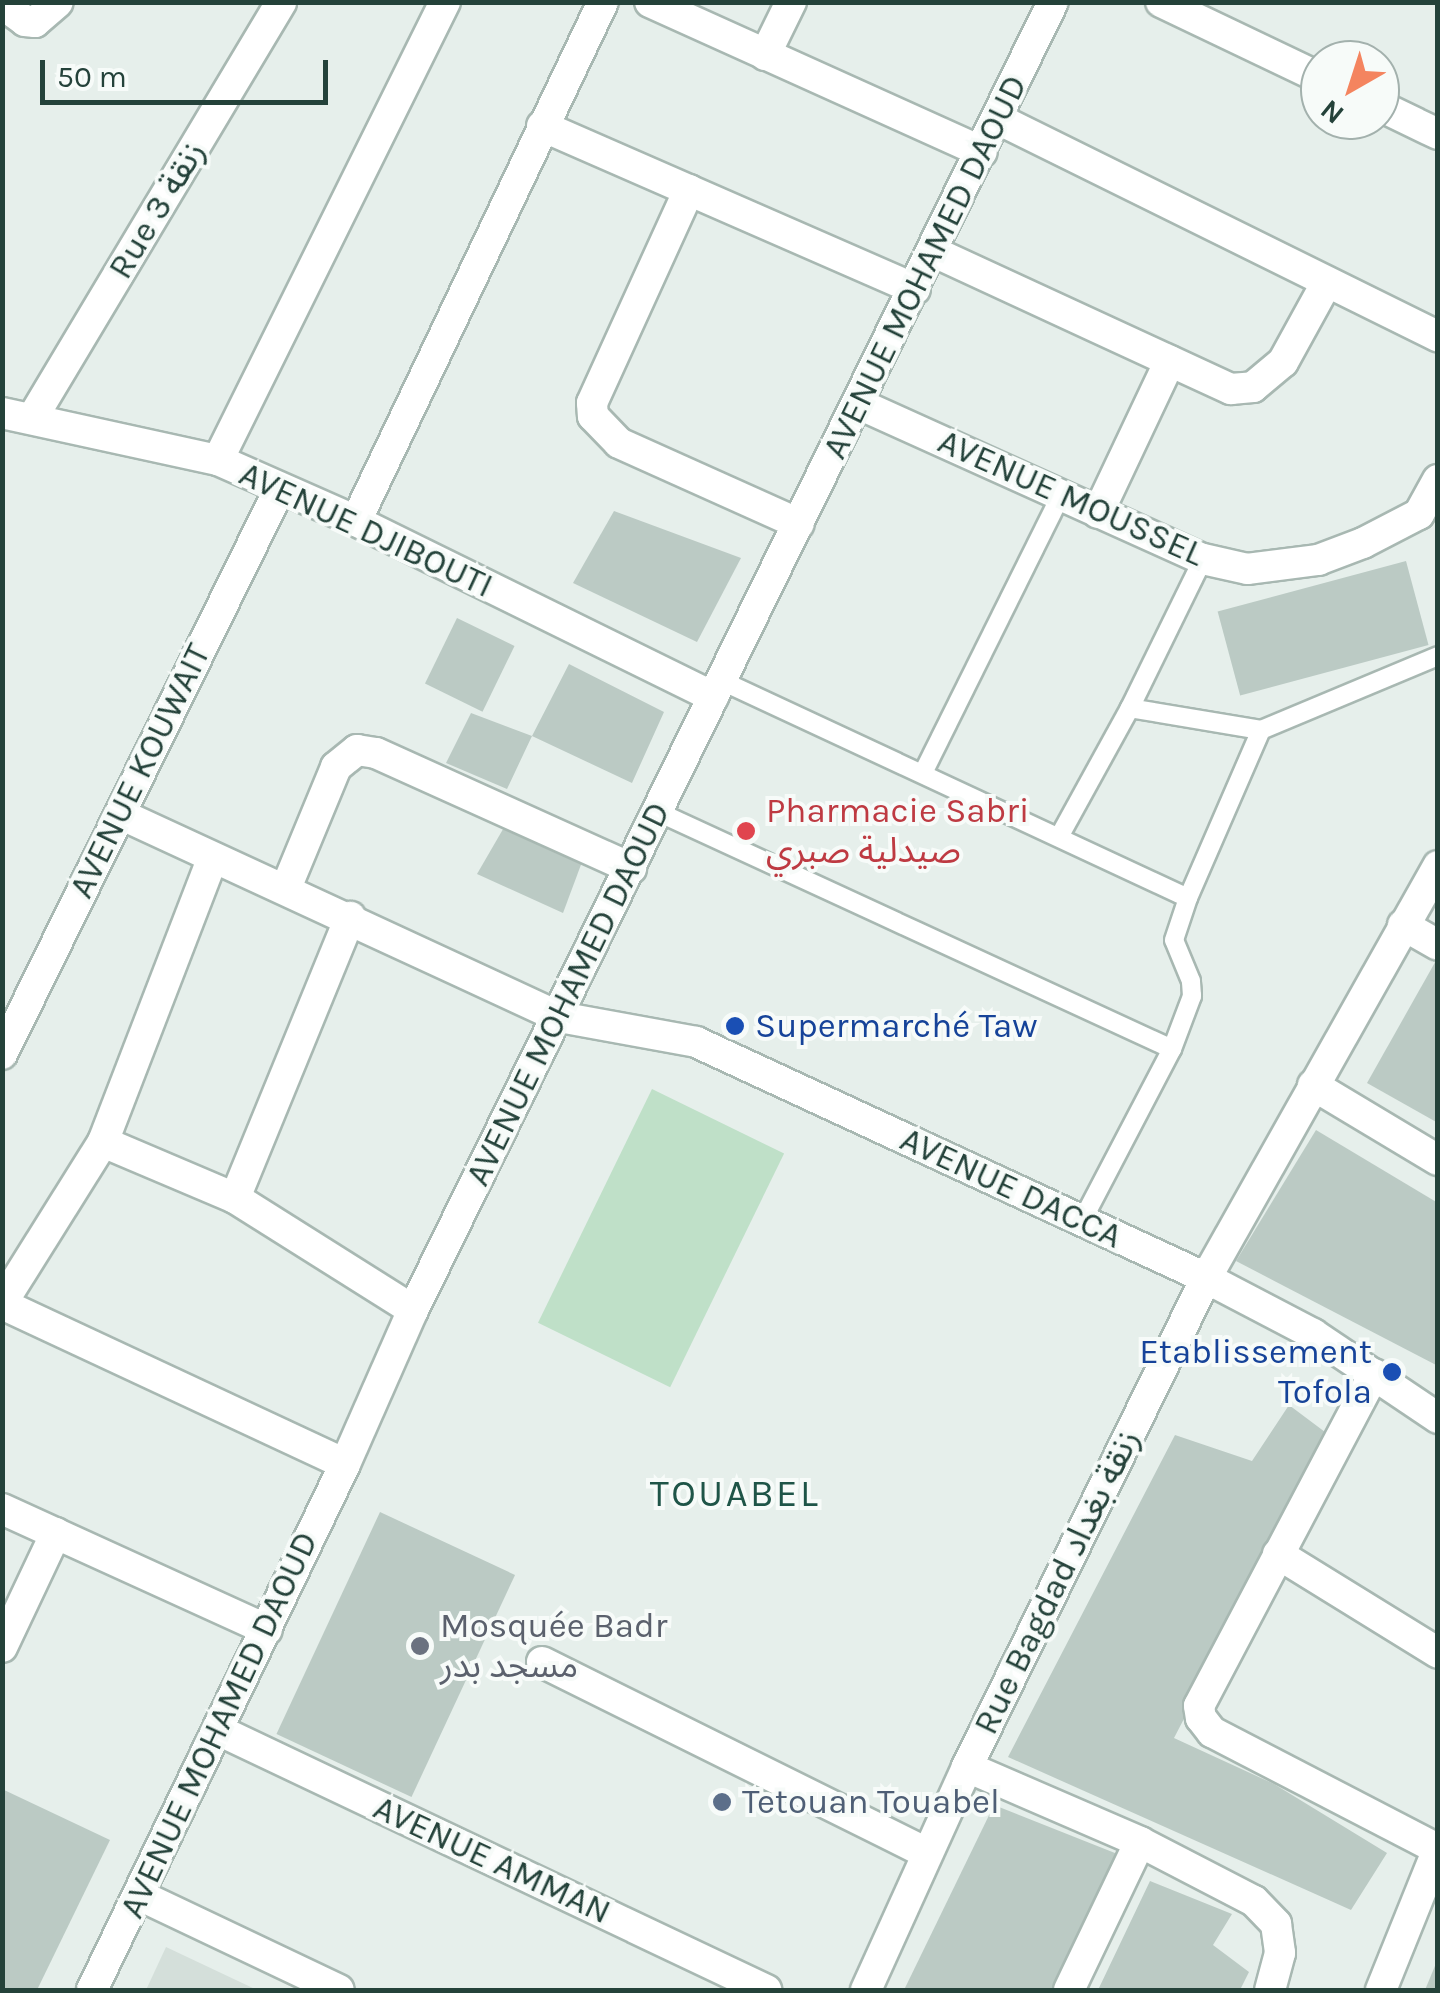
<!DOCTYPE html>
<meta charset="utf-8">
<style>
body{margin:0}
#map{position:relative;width:1440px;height:1993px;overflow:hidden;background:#e6efeb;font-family:Karla,"Noto Sans Arabic",sans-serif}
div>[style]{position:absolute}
.built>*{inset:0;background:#d4dfda}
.green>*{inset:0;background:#bfe0c8;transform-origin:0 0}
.building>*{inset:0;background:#bbcac4;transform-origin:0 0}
.roads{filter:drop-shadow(2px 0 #a8b8b2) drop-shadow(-2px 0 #a8b8b2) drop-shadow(0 2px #a8b8b2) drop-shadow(0 -2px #a8b8b2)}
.lane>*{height:18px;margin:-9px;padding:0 9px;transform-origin:9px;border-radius:9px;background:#fff}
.street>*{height:30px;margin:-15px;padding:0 15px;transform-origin:15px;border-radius:15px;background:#fff}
.secondary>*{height:30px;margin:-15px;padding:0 15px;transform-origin:15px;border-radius:15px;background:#fff}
.dots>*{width:28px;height:28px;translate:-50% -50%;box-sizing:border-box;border:5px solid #f7fbf9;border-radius:50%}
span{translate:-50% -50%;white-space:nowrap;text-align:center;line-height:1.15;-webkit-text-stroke:8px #f7fbf9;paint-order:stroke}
.street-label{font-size:35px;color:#24423a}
.health-label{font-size:35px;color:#be3a42}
.left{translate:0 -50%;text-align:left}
.transit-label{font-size:35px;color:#164399}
.right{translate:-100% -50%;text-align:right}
.worship-label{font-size:35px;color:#5b616d}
.service-label{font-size:35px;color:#4e5e75}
.neighbourhood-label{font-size:38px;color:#1f5548;letter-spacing:2.5px}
.frame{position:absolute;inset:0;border:5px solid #24423a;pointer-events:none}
.north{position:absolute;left:1300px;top:40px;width:100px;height:100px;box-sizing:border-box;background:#f7fbf9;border:2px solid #a3b1ad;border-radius:50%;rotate:219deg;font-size:28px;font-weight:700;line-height:40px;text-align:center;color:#24423a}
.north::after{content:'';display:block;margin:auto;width:35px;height:45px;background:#f4845f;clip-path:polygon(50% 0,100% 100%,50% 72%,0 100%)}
.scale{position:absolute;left:40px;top:60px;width:288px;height:45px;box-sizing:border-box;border:5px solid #24423a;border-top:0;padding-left:12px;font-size:30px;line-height:35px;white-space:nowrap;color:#24423a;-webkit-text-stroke:8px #f7fbf9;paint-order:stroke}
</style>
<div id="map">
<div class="built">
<div style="clip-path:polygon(166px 1947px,257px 1990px,146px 1990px)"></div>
</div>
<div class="green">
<div style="left:652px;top:1089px;width:147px;height:260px;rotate:26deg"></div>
</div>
<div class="building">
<div style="clip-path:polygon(614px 511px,741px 558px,697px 642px,573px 583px)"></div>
<div style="left:1406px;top:561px;width:87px;height:195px;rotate:75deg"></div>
<div style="left:457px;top:618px;width:64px;height:73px;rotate:26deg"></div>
<div style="clip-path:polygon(569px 664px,664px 712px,632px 783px,532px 736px,507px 789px,446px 763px,471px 713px,532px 736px)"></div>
<div style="clip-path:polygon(506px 824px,582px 862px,563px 913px,477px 874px)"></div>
<div style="clip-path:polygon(1438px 957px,1438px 1123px,1367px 1083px)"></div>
<div style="clip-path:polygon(1316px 1130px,1438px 1203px,1438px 1366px,1236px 1261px)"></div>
<div style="clip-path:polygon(1289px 1405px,1325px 1432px,1281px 1532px,1174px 1738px,1274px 1784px,1387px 1853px,1351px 1910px,1008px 1757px,1175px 1435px,1252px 1461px)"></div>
<div style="left:380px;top:1512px;width:149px;height:245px;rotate:25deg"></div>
<div style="clip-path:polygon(2px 1789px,110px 1840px,37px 1990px,2px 1990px)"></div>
<div style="clip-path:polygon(994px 1805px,1125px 1857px,1061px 1990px,904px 1990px)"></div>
<div style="clip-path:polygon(1150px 1881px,1232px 1914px,1213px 1945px,1249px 1972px,1240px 1990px,1098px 1990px)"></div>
<div style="clip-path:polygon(1437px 1961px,1438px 1990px,1425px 1990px)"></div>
</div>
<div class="roads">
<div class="lane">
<div style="left:720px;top:680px;width:516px;rotate:24.98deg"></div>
<div style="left:1188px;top:898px;width:183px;rotate:-66.5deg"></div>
<div style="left:1261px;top:730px;width:133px;rotate:-170.5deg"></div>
<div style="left:1130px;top:708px;width:166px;rotate:-63.9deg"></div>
<div style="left:1261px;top:730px;width:192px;rotate:-22.7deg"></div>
<div style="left:923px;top:773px;width:308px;rotate:-63.6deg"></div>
<div style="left:658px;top:812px;width:566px;rotate:24.75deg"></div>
<div style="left:1059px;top:837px;width:147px;rotate:-61.2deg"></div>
<div style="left:1082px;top:1221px;width:194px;rotate:-62.4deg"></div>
<div style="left:1172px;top:1049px;width:57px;rotate:-69.3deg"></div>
<div style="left:1192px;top:996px;width:15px;rotate:-94deg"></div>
<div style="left:1191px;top:981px;width:44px;rotate:-112.5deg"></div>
<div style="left:1174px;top:940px;width:44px;rotate:-71.6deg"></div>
</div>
<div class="street">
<div style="left:650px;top:2px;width:364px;rotate:24.3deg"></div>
<div style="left:1161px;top:2px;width:176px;rotate:25.5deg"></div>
<div style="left:2px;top:4px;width:29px;rotate:36deg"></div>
<div style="left:25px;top:21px;width:10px;rotate:6deg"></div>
<div style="left:35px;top:22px;width:30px;rotate:-41deg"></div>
<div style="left:765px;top:55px;width:59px;rotate:-63.9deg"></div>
<div style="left:1380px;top:106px;width:64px;rotate:25.8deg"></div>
<div style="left:998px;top:119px;width:491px;rotate:26.3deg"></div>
<div style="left:542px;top:126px;width:407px;rotate:23.6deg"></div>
<div style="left:689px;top:190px;width:234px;rotate:114.5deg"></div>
<div style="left:592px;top:403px;width:13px;rotate:86deg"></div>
<div style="left:593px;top:416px;width:37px;rotate:46deg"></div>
<div style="left:619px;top:443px;width:197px;rotate:24.2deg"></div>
<div style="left:934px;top:252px;width:327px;rotate:24.8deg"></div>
<div style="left:1231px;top:389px;width:22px;rotate:-5deg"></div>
<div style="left:1253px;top:387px;width:39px;rotate:-40deg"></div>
<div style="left:1283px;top:362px;width:91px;rotate:-61.2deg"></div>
<div style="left:859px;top:404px;width:377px;rotate:24.3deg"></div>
<div style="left:1203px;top:559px;width:45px;rotate:12.8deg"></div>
<div style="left:1247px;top:569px;width:72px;rotate:-7.2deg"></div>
<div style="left:1318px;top:560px;width:48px;rotate:-20.7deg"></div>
<div style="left:1363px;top:543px;width:63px;rotate:-27.4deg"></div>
<div style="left:1419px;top:514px;width:39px;rotate:-61deg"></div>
<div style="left:2px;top:413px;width:221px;rotate:12.3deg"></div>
<div style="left:218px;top:460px;width:151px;rotate:23.8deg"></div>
<div style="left:356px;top:521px;width:398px;rotate:26.2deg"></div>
<div style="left:33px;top:417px;width:483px;rotate:-59.1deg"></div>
<div style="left:218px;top:460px;width:511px;rotate:-63.64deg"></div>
<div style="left:1098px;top:513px;width:168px;rotate:-64.7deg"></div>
<div style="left:356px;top:521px;width:575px;rotate:-64.55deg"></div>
<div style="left:120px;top:814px;width:484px;rotate:24.8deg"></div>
<div style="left:286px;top:888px;width:131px;rotate:-67.5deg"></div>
<div style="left:336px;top:767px;width:27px;rotate:-39deg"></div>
<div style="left:357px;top:750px;width:19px;rotate:9deg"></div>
<div style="left:376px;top:753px;width:280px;rotate:24.3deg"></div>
<div style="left:1403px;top:925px;width:40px;rotate:29.7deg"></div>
<div style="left:2px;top:1054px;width:628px;rotate:-63.84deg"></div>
<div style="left:1313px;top:1085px;width:146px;rotate:31deg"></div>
<div style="left:103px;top:1142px;width:143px;rotate:23deg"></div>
<div style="left:235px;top:1198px;width:210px;rotate:32.2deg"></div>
<div style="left:235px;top:1198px;width:304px;rotate:-67.7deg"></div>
<div style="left:2px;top:1303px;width:190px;rotate:-57.9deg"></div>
<div style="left:103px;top:1142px;width:303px;rotate:-68.9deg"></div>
<div style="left:2px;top:1304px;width:378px;rotate:25deg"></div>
<div style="left:1374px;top:1374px;width:375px;rotate:117.8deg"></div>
<div style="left:1199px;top:1706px;width:12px;rotate:81deg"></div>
<div style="left:1201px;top:1718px;width:18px;rotate:52deg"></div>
<div style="left:1212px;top:1732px;width:250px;rotate:27.4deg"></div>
<div style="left:2px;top:1509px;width:291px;rotate:24.5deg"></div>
<div style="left:1278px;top:1554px;width:188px;rotate:31.7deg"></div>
<div style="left:2px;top:1647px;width:126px;rotate:-64.7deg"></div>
<div style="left:542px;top:1662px;width:430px;rotate:26.4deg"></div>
<div style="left:218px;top:1730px;width:607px;rotate:25.38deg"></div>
<div style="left:967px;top:1767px;width:189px;rotate:23.4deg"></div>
<div style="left:1140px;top:1842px;width:128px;rotate:27.4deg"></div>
<div style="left:1254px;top:1901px;width:32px;rotate:46deg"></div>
<div style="left:1276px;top:1924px;width:29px;rotate:82deg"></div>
<div style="left:1280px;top:1953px;width:38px;rotate:105deg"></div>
<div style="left:139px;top:1895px;width:221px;rotate:25.4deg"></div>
<div style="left:866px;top:1990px;width:245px;rotate:-65.6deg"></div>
<div style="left:967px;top:1767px;width:544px;rotate:-63.95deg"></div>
<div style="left:1206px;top:1278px;width:473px;rotate:-60.6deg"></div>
<div style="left:1069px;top:1990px;width:164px;rotate:-64.4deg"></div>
<div style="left:1381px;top:1990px;width:152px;rotate:-68deg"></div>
</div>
<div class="secondary">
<div style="left:559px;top:1017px;width:139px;rotate:10.3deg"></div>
<div style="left:696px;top:1042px;width:562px;rotate:24.83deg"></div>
<div style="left:1206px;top:1278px;width:121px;rotate:27.6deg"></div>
<div style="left:1313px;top:1334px;width:151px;rotate:33.9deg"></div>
<div style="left:92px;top:1990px;width:584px;rotate:-64.31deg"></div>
<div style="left:345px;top:1464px;width:168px;rotate:-66.2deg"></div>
<div style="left:413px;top:1310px;width:1456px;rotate:-63.93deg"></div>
</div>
</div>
<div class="dots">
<div style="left:746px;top:831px;background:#e0444e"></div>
<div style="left:735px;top:1026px;background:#1a4fb4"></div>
<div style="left:1392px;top:1372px;background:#1a4fb4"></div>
<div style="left:420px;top:1646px;background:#6b7280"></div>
<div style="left:722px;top:1802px;background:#5c6f8a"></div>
</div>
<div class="street-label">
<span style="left:157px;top:210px;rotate:-59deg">Rue 3 زنقة</span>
<span style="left:925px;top:267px;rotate:-64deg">AVENUE MOHAMED DAOUD</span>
<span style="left:1071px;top:498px;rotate:24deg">AVENUE MOUSSEL</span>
<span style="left:366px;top:530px;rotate:25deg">AVENUE DJIBOUTI</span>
<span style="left:140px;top:771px;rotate:-64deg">AVENUE KOUWAIT</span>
<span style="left:568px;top:994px;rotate:-64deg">AVENUE MOHAMED DAOUD</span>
<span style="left:1011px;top:1188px;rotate:25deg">AVENUE DACCA</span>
<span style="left:1057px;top:1582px;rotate:-64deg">Rue Bagdad زنقة بغداد</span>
<span style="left:219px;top:1725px;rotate:-65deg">AVENUE MOHAMED DAOUD</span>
<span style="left:492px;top:1860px;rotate:25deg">AVENUE AMMAN</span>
</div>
<div class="health-label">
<span class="left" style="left:766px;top:831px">Pharmacie Sabri<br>صيدلية صبري</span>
</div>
<div class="transit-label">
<span class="left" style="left:755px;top:1026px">Supermarché Taw</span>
<span class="right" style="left:1372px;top:1372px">Etablissement<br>Tofola</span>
</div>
<div class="worship-label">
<span class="left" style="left:440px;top:1646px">Mosquée Badr<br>مسجد بدر</span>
</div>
<div class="service-label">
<span class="left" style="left:742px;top:1802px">Tetouan Touabel</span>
</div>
<div class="neighbourhood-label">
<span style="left:735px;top:1494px">TOUABEL</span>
</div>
<div class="frame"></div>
<div class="north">N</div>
<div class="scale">50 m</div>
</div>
